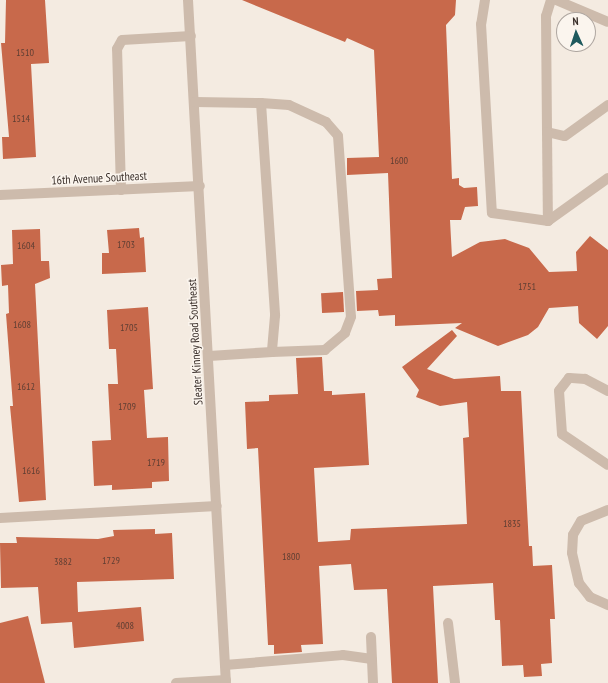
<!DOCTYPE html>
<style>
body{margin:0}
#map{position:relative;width:608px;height:683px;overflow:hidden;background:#f4ebe1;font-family:"PT Sans Narrow",sans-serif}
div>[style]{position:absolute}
.building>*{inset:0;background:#c8694b;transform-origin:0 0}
.minor>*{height:10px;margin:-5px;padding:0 5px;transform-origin:5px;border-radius:5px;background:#cdbbac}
span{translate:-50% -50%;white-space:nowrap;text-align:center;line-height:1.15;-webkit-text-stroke:3px #fbf5ee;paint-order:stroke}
.number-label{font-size:10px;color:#5e3e33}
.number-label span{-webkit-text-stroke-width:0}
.street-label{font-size:12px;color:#3b302b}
.north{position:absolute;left:556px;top:12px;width:40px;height:40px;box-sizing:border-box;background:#fbf5ee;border:1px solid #aea6a0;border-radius:50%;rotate:357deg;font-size:11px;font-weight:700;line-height:16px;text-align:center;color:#3b302b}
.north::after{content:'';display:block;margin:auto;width:14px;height:18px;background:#1f5a5e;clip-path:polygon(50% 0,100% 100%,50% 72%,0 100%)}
</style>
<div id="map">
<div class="building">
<div style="clip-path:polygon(6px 0,45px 0,49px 63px,31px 64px,36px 157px,3px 159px,2px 137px,9px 137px,1px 43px,5px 43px)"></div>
<div style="clip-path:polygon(242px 0,456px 0,455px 15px,446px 25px,452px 179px,459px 178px,459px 185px,464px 188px,477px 187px,478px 206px,465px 207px,461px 220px,450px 220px,452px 257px,480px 242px,505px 239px,529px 248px,549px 272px,577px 271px,576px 252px,590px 236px,608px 250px,608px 326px,597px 339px,579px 323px,578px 306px,549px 308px,538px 327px,528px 335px,498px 346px,455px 328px,462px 323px,395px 326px,395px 315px,379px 316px,378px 310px,357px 311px,356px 291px,378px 290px,377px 279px,392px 278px,388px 173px,347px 175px,347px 158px,379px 157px,374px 50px,347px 38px,345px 42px)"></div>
<div style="clip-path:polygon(139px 228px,140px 238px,144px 237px,146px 272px,102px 274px,102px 253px,109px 253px,107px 230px)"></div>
<div style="clip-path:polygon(40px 229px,41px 261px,49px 261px,50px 278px,35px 284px,46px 500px,19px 502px,10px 406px,13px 406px,6px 314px,9px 313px,8px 285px,2px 286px,1px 265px,13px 264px,12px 230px)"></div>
<div style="left:343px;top:292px;width:20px;height:22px;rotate:87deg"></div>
<div style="clip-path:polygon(148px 307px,153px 389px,144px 390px,147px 438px,168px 437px,169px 481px,152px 482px,152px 488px,112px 490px,112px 485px,94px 486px,92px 441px,111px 440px,108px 384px,118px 384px,116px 349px,109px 349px,107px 310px)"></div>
<div style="clip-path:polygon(452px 330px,457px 336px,427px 369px,454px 379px,500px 376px,501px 391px,521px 391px,529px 546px,532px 546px,533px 566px,552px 565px,555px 619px,550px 619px,552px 663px,541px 664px,542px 676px,524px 677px,523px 665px,502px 666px,500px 620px,495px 620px,493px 583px,433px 586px,438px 683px,392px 683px,387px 589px,354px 590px,351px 564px,319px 566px,323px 644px,301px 645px,302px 652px,274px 654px,274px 645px,268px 645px,258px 448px,247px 449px,245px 402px,269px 401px,269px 395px,298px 394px,296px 358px,322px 357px,324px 391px,332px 391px,332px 395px,365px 393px,369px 465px,314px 468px,318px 542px,350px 540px,351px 529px,467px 524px,463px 438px,469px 437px,467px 402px,440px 406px,416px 397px,419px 390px,402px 367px)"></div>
<div style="clip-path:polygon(155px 529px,155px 534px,172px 533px,174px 579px,77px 582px,78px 612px,141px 607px,144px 641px,74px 648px,72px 622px,41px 624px,38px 587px,1px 588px,0 543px,17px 543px,16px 537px,98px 539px,114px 536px,113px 530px)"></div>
<div style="clip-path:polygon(28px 616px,45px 683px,0 683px,0 623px)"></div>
</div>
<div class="minor">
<div style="left:188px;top:0;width:684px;rotate:86.82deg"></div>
<div style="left:485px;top:0;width:24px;rotate:99deg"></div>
<div style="left:481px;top:24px;width:189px;rotate:86.7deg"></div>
<div style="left:492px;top:213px;width:57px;rotate:8.1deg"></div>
<div style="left:548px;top:221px;width:74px;rotate:-35.6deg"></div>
<div style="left:551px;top:0;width:17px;rotate:107deg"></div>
<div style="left:546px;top:16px;width:116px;rotate:89.5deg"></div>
<div style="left:547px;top:132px;width:18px;rotate:13deg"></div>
<div style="left:565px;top:136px;width:53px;rotate:-35.8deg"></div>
<div style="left:556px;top:0;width:56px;rotate:22.9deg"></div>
<div style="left:195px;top:102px;width:66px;rotate:0.9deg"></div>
<div style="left:261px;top:103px;width:213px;rotate:86.2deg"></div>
<div style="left:275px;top:316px;width:36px;rotate:95deg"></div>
<div style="left:272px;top:352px;width:63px;rotate:176.4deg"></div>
<div style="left:261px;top:103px;width:28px;rotate:4deg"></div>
<div style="left:289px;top:105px;width:41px;rotate:24.7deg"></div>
<div style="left:326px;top:122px;width:18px;rotate:49deg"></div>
<div style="left:338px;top:136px;width:181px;rotate:85.9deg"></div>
<div style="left:351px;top:317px;width:17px;rotate:111deg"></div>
<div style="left:345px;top:333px;width:26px;rotate:140deg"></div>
<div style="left:325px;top:350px;width:53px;rotate:177.8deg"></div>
<div style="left:547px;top:132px;width:89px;rotate:89.4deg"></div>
<div style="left:121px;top:190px;width:141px;rotate:-91.6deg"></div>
<div style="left:117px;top:49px;width:10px;rotate:-61deg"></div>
<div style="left:122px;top:40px;width:69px;rotate:-3.3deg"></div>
<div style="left:0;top:195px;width:200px;rotate:-2.6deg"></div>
<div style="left:608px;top:391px;width:26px;rotate:-152deg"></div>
<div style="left:585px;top:379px;width:16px;rotate:-176deg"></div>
<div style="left:569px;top:378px;width:16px;rotate:128deg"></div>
<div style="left:559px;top:391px;width:43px;rotate:86deg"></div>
<div style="left:562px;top:434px;width:55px;rotate:34deg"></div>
<div style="left:608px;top:510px;width:29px;rotate:158deg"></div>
<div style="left:581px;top:521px;width:16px;rotate:120deg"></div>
<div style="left:573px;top:535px;width:18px;rotate:93deg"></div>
<div style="left:572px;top:553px;width:31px;rotate:77deg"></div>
<div style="left:579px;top:583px;width:18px;rotate:52deg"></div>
<div style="left:590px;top:597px;width:20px;rotate:24deg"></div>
<div style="left:0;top:518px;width:217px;rotate:-3.2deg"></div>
<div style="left:448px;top:623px;width:60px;rotate:83.3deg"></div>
<div style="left:371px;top:637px;width:46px;rotate:87.5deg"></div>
<div style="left:225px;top:665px;width:118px;rotate:-4.8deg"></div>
<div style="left:343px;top:655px;width:29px;rotate:8deg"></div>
<div style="left:176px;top:683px;width:50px;rotate:-3.4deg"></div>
</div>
<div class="number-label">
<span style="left:25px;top:53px">1510</span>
<span style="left:21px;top:119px">1514</span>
<span style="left:399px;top:161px">1600</span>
<span style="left:126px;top:245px">1703</span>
<span style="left:26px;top:246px">1604</span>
<span style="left:527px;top:287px">1751</span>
<span style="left:22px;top:325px">1608</span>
<span style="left:129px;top:328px">1705</span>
<span style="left:26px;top:387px">1612</span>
<span style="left:127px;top:407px">1709</span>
<span style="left:156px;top:463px">1719</span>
<span style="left:31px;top:471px">1616</span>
<span style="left:512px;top:524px">1835</span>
<span style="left:291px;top:557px">1800</span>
<span style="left:111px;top:561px">1729</span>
<span style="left:63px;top:562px">3882</span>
<span style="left:125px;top:626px">4008</span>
</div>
<div class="street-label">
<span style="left:99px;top:178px;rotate:-3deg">16th Avenue Southeast</span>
<span style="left:195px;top:342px;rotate:-93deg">Sleater Kinney Road Southeast</span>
</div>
<div class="north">N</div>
</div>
